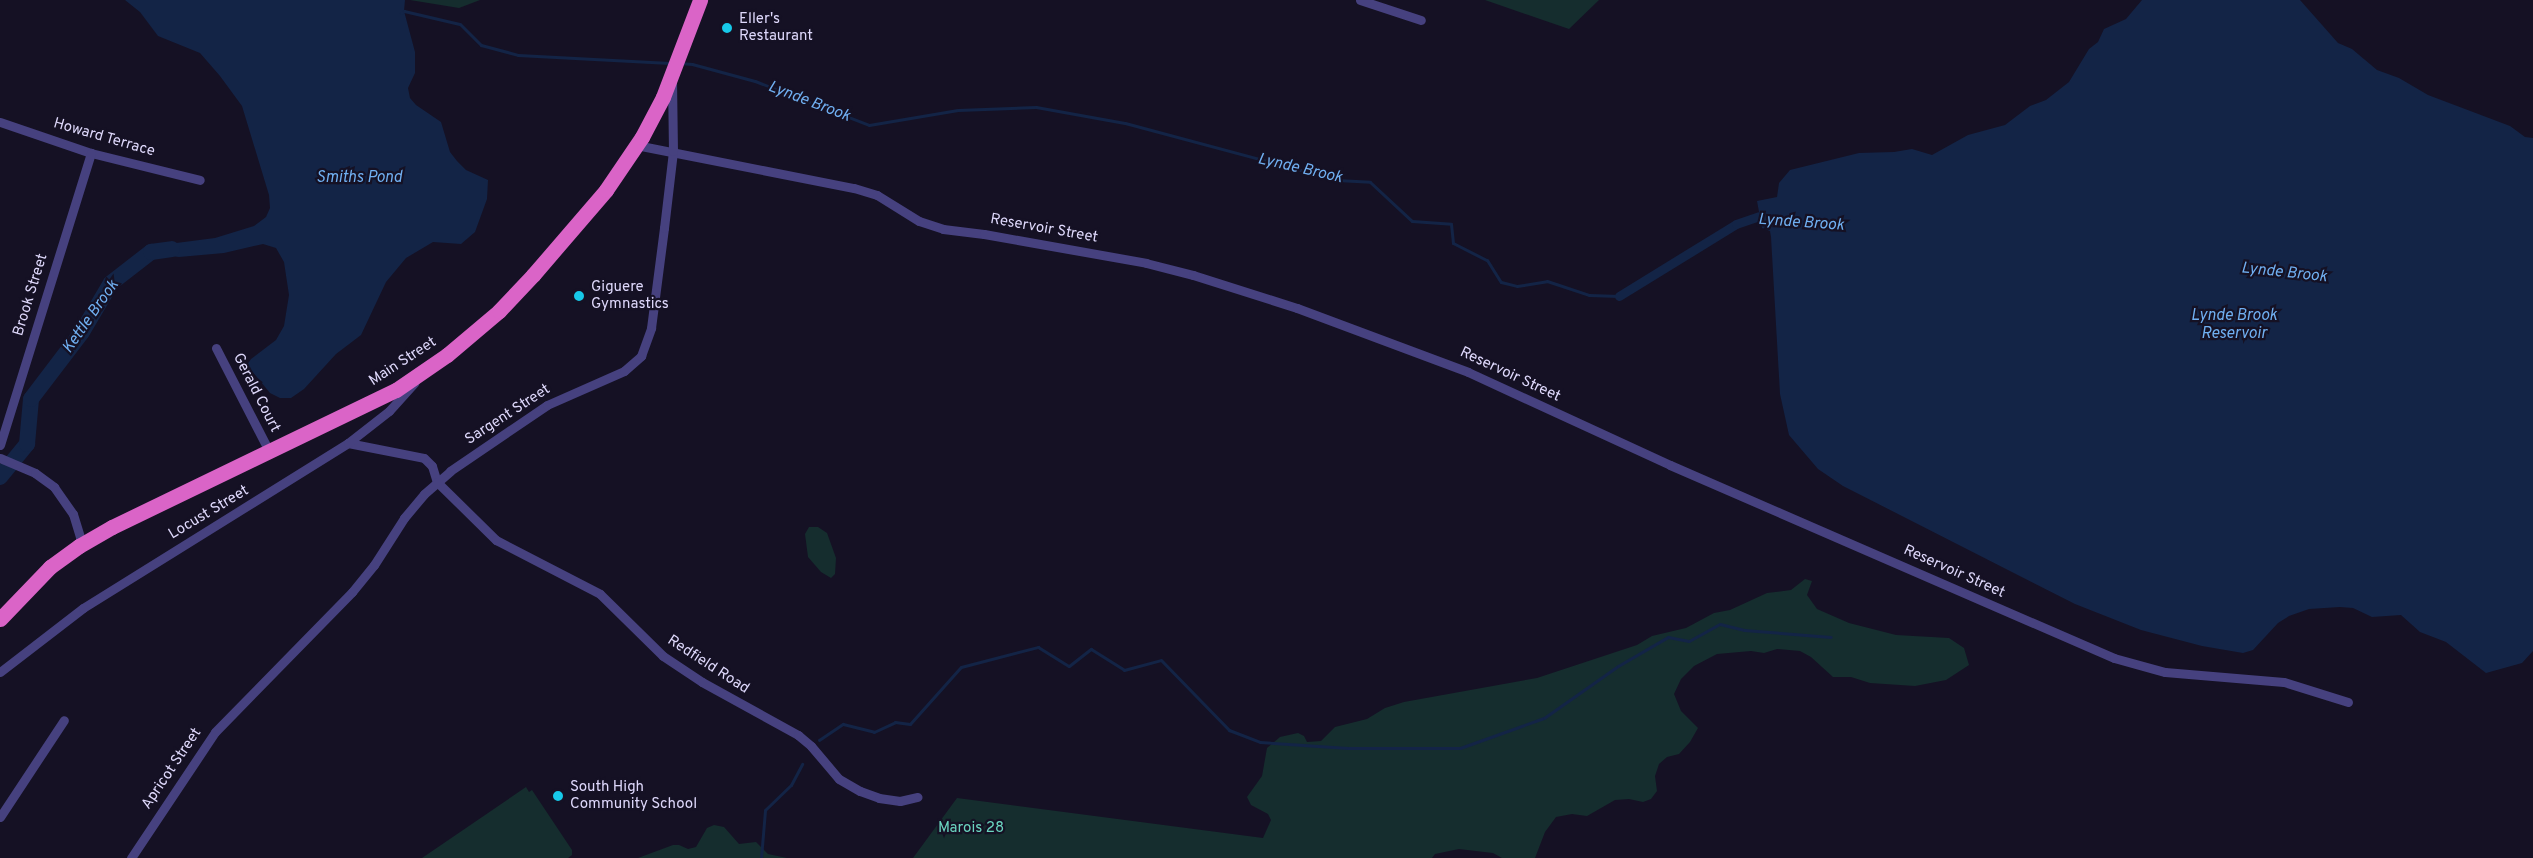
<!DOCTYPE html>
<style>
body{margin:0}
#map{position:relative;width:2533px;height:858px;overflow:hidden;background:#151124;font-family:Overpass,sans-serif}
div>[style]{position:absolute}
.green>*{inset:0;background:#152d2e}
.water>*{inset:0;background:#132446}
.stream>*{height:3px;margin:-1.5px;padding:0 1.5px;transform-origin:1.5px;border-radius:1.5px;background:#132446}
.canal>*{height:9px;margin:-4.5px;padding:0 4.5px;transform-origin:4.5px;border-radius:4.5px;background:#132446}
.river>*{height:16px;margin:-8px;padding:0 8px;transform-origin:8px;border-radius:8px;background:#132446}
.minor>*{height:9px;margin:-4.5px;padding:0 4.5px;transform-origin:4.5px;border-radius:4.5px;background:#46417f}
.trunk>*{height:15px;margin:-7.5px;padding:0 7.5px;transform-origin:7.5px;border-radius:7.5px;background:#da64c7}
.dots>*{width:16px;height:16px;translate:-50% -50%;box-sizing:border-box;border:3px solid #151124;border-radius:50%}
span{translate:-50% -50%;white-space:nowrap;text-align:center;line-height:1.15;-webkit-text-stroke:4.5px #151124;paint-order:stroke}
.poi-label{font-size:15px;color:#ded8fb}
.left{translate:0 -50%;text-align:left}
.street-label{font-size:15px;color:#ded8fb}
.park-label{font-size:15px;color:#6bd5c0}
.water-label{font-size:16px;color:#70aff1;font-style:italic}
</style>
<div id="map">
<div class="green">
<div style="clip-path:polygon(410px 0,480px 0,459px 8px)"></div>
<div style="clip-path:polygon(1485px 0,1599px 0,1569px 29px)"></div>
<div style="clip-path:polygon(809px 527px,818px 527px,827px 533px,836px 558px,835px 574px,831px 578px,821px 572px,808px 557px,805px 534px)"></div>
<div style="clip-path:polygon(1805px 579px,1812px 581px,1807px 595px,1817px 609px,1849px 623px,1896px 635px,1949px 638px,1964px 648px,1969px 665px,1946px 680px,1915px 686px,1870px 683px,1851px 677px,1833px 677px,1811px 657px,1800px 651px,1777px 649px,1764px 653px,1751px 651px,1717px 654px,1694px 666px,1681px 679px,1674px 694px,1681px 711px,1698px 728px,1690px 742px,1679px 754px,1667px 757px,1659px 764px,1655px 776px,1657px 791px,1651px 799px,1643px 802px,1629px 799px,1615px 800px,1587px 816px,1572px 814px,1556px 817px,1545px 832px,1535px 858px,1502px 858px,1493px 853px,1459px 849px,1435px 854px,1432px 858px,913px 858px,957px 798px,1263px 838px,1271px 820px,1268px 814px,1251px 805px,1247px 797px,1262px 776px,1267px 748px,1280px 737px,1298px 733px,1304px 736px,1307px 742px,1321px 741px,1335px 727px,1367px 719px,1385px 708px,1404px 702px,1537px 678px,1637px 645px,1652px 636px,1686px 628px,1714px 613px,1730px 610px,1767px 593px,1791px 590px)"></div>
<div style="clip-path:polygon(526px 787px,529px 792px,532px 790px,572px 850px,572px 855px,568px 858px,422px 858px)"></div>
<div style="clip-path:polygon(714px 825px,724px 827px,739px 844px,756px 842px,768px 854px,787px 858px,638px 858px,673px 845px,679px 845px,688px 849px,696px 847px,707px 828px)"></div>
</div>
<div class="water">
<div style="clip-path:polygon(125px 0,405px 0,404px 11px,415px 52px,415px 73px,408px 88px,410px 98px,416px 105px,441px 122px,450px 152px,457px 161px,466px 170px,488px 180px,487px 199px,475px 232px,461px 244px,433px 242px,406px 258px,386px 282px,361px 335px,336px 354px,304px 389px,291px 398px,280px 398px,270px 393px,247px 365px,251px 359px,276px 340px,284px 326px,289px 295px,284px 262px,276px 248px,263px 244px,224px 253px,179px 257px,163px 255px,155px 257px,151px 252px,153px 246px,215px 238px,254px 226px,266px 217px,270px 208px,269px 195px,242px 106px,220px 76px,200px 53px,158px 36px,140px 12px)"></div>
<div style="clip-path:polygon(2142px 0,2300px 0,2338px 43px,2352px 49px,2377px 70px,2399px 78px,2428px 95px,2510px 126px,2525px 137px,2533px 138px,2533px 651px,2522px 663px,2486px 673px,2446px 642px,2420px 632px,2401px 615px,2372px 617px,2353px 608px,2340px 607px,2309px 609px,2289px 616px,2278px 623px,2253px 650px,2243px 653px,2202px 646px,2141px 630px,2075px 604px,1843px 486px,1818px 469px,1789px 435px,1780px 394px,1771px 237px,1770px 231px,1762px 228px,1757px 201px,1777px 197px,1779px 183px,1790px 170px,1859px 153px,1894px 152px,1912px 149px,1932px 155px,1968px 135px,2005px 125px,2030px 106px,2046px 100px,2069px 82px,2089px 49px,2098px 42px,2104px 29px,2126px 19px)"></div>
</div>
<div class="stream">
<div style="left:401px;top:13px;width:4px;rotate:-34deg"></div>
<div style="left:404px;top:11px;width:57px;rotate:13.1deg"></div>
<div style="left:460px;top:24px;width:30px;rotate:45deg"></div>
<div style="left:481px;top:45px;width:38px;rotate:15deg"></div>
<div style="left:518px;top:55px;width:152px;rotate:3deg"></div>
<div style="left:680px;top:63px;width:12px;rotate:5deg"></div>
<div style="left:692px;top:64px;width:65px;rotate:15.1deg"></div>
<div style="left:755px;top:81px;width:122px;rotate:21.1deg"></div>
<div style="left:869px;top:125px;width:90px;rotate:-9.6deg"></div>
<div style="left:958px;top:110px;width:78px;rotate:-2.2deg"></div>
<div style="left:1036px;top:107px;width:90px;rotate:10.2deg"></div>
<div style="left:1125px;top:123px;width:220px;rotate:15deg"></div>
<div style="left:1337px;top:180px;width:33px;rotate:3deg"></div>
<div style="left:1370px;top:182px;width:57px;rotate:42.9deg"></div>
<div style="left:1412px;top:221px;width:39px;rotate:4deg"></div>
<div style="left:1451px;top:224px;width:19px;rotate:84deg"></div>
<div style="left:1453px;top:243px;width:38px;rotate:27deg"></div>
<div style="left:1487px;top:260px;width:26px;rotate:58deg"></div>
<div style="left:1501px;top:282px;width:16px;rotate:14deg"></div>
<div style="left:1517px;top:286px;width:30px;rotate:-9deg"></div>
<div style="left:1547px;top:281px;width:44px;rotate:18.4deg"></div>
<div style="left:1589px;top:295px;width:30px;rotate:2deg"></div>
<div style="left:819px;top:740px;width:29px;rotate:-34deg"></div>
<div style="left:843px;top:724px;width:32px;rotate:14deg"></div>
<div style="left:874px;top:732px;width:23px;rotate:-25deg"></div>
<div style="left:895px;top:722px;width:15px;rotate:8deg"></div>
<div style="left:910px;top:724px;width:76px;rotate:-48.2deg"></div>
<div style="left:961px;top:667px;width:80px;rotate:-14.6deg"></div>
<div style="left:1038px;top:647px;width:36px;rotate:32deg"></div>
<div style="left:1069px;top:666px;width:28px;rotate:-38deg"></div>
<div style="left:1091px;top:649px;width:39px;rotate:32deg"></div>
<div style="left:1124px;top:670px;width:38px;rotate:-15deg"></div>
<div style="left:1161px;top:660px;width:98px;rotate:45.8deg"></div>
<div style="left:1229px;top:730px;width:33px;rotate:21deg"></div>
<div style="left:1260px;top:742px;width:88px;rotate:3.9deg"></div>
<div style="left:1348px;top:748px;width:112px"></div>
<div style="left:1460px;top:748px;width:89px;rotate:-19.7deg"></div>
<div style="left:1544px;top:718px;width:90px;rotate:-35.1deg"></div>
<div style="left:1618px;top:666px;width:58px;rotate:-30.1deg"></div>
<div style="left:1668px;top:637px;width:21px;rotate:11deg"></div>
<div style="left:1689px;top:641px;width:35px;rotate:-29deg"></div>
<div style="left:1720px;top:624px;width:25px;rotate:14deg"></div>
<div style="left:1744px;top:630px;width:87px;rotate:4.6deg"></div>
<div style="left:761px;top:858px;width:48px;rotate:-85.2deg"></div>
<div style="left:765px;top:810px;width:36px;rotate:-44deg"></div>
<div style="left:791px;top:785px;width:24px;rotate:-62deg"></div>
</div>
<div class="canal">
<div style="left:1619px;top:296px;width:137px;rotate:-31.6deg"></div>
<div style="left:1736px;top:224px;width:24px;rotate:-19deg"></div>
</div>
<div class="river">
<div style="left:0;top:477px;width:43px;rotate:-50.7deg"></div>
<div style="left:27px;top:444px;width:45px;rotate:-84.9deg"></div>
<div style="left:31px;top:399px;width:84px;rotate:-52.7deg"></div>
<div style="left:82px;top:332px;width:57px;rotate:-59.4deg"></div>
<div style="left:111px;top:283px;width:51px;rotate:-37.8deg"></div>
<div style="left:151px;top:252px;width:21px;rotate:-8deg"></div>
</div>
<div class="minor">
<div style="left:1360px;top:0;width:64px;rotate:18.2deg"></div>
<div style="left:0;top:122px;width:96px;rotate:18.8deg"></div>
<div style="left:91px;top:153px;width:112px;rotate:13.9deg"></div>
<div style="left:636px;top:145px;width:222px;rotate:11.2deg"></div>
<div style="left:854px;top:188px;width:24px;rotate:17deg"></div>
<div style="left:877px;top:195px;width:49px;rotate:31.8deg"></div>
<div style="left:919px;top:221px;width:25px;rotate:18deg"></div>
<div style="left:943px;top:229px;width:41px;rotate:7deg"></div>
<div style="left:984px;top:234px;width:165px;rotate:10.1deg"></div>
<div style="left:1146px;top:263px;width:49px;rotate:14.3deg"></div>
<div style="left:1193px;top:275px;width:109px;rotate:17.6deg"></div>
<div style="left:1297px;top:308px;width:183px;rotate:20.5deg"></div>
<div style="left:1468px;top:372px;width:222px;rotate:24.7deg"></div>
<div style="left:1670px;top:465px;width:484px;rotate:23.5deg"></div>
<div style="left:2114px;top:658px;width:53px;rotate:15.4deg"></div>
<div style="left:2165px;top:672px;width:119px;rotate:4.8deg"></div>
<div style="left:2284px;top:682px;width:67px;rotate:17.4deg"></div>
<div style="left:216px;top:348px;width:116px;rotate:62.8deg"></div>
<div style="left:348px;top:443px;width:77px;rotate:11.2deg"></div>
<div style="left:424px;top:458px;width:11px;rotate:45deg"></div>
<div style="left:432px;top:466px;width:17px;rotate:73deg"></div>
<div style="left:437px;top:482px;width:83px;rotate:44.5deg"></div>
<div style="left:496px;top:540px;width:117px;rotate:27.4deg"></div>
<div style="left:600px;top:594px;width:88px;rotate:44.5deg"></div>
<div style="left:663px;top:656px;width:47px;rotate:33.7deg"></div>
<div style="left:702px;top:682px;width:110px;rotate:28.9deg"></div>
<div style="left:798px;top:735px;width:17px;rotate:40deg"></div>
<div style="left:811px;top:746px;width:43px;rotate:49.7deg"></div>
<div style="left:839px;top:779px;width:24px;rotate:30deg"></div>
<div style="left:860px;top:791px;width:20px;rotate:20deg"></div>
<div style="left:879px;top:798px;width:21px;rotate:8deg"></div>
<div style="left:900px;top:801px;width:18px;rotate:-13deg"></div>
<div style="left:0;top:445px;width:306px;rotate:-72.7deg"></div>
<div style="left:0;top:458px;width:38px;rotate:23deg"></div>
<div style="left:35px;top:473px;width:24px;rotate:36deg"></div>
<div style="left:54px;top:487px;width:33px;rotate:55deg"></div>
<div style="left:73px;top:514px;width:31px;rotate:73deg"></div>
<div style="left:0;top:672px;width:105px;rotate:-37.6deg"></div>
<div style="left:83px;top:608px;width:312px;rotate:-31.9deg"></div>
<div style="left:348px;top:443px;width:52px;rotate:-38deg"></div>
<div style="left:389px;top:411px;width:38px;rotate:-48deg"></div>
<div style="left:0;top:817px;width:116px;rotate:-56.6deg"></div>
<div style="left:131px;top:858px;width:151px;rotate:-56.3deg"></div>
<div style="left:215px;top:732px;width:196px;rotate:-45.6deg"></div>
<div style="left:352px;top:592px;width:35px;rotate:-51deg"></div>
<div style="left:374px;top:565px;width:56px;rotate:-57.4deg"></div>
<div style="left:404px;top:518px;width:31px;rotate:-50deg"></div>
<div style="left:424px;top:494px;width:35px;rotate:-41deg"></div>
<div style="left:450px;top:471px;width:117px;rotate:-34.2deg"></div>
<div style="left:547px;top:405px;width:84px;rotate:-23.8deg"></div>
<div style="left:624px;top:371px;width:23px;rotate:-41deg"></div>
<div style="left:641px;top:356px;width:30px;rotate:-70deg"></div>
<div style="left:651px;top:328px;width:101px;rotate:-82.6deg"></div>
<div style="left:664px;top:228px;width:78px;rotate:-83.3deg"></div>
<div style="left:673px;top:151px;width:68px;rotate:-90.8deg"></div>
</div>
<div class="trunk">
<div style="left:0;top:619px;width:72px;rotate:-46.1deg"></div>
<div style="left:50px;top:567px;width:36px;rotate:-36deg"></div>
<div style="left:79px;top:546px;width:38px;rotate:-30deg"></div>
<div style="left:112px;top:527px;width:315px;rotate:-25.8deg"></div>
<div style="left:396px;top:390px;width:62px;rotate:-34.5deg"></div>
<div style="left:447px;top:355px;width:68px;rotate:-40.2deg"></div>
<div style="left:499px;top:311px;width:50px;rotate:-46.6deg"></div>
<div style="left:533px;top:275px;width:112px;rotate:-49.3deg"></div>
<div style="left:606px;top:190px;width:64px;rotate:-55.8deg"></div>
<div style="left:642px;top:137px;width:45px;rotate:-62.3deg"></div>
<div style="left:663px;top:97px;width:104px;rotate:-69.1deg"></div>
</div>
<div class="dots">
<div style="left:727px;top:28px;background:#17c9e9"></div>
<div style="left:579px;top:296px;background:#17c9e9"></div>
<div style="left:558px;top:796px;background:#17c9e9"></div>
</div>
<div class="poi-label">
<span class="left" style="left:739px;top:28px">Eller's<br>Restaurant</span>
<span class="left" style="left:591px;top:296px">Giguere<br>Gymnastics</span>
<span class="left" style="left:570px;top:796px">South High<br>Community School</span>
</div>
<div class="street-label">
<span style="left:104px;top:138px;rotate:16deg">Howard Terrace</span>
<span style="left:1044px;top:229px;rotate:10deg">Reservoir Street</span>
<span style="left:31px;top:295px;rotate:-73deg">Brook Street</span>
<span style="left:403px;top:362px;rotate:-33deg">Main Street</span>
<span style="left:1510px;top:375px;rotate:25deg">Reservoir Street</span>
<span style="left:256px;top:393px;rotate:63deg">Gerald Court</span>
<span style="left:508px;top:415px;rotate:-33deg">Sargent Street</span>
<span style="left:209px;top:513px;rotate:-31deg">Locust Street</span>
<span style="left:1954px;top:572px;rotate:24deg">Reservoir Street</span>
<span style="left:708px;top:665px;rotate:33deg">Redfield Road</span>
<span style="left:172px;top:769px;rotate:-56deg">Apricot Street</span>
</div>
<div class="park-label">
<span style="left:971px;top:829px">Marois 28</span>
</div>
<div class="water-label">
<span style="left:809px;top:102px;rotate:21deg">Lynde Brook</span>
<span style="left:1300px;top:169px;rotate:13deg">Lynde Brook</span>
<span style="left:359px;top:178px">Smiths Pond</span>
<span style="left:1801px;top:223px;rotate:4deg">Lynde Brook</span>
<span style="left:2284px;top:273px;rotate:6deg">Lynde Brook</span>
<span style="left:2234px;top:325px">Lynde Brook<br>Reservoir</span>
<span style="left:91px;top:317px;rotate:-55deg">Kettle Brook</span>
</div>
</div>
